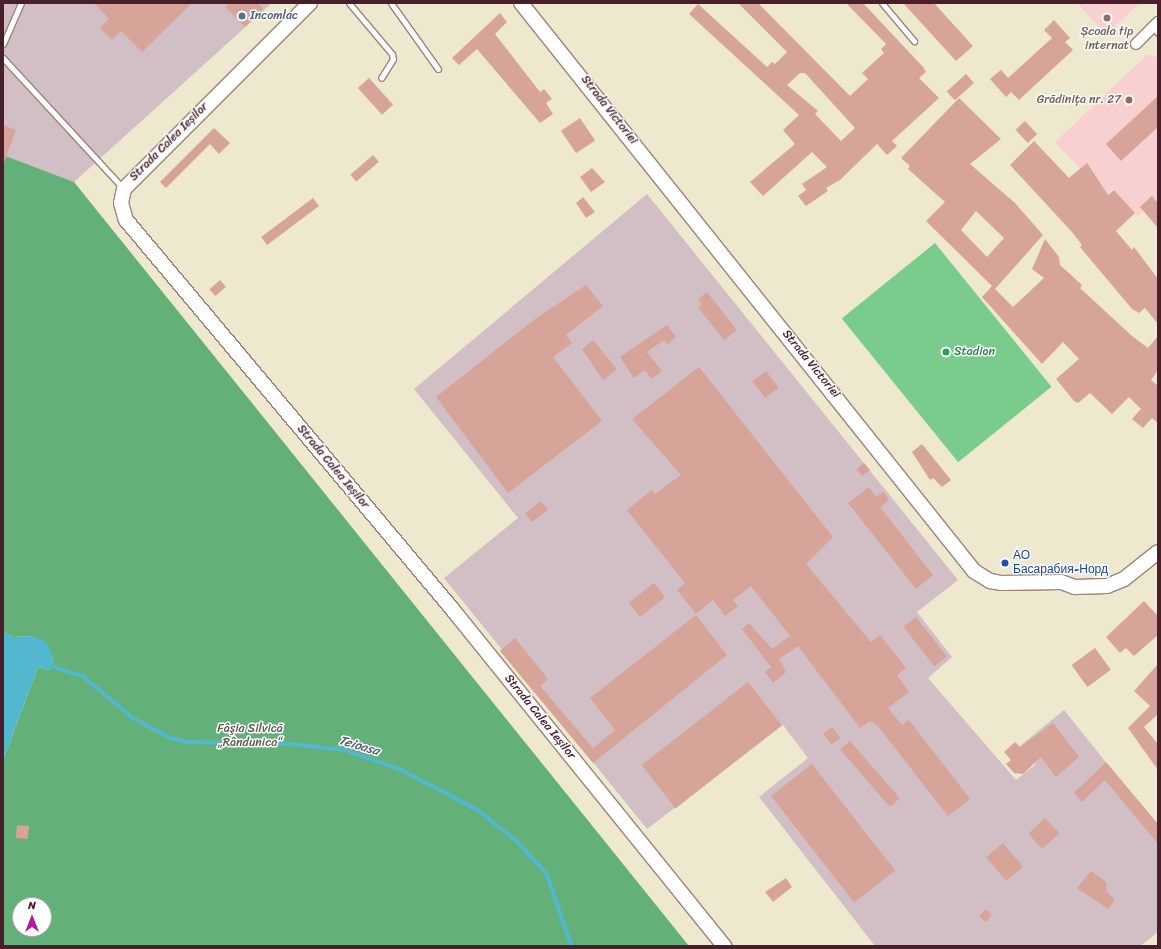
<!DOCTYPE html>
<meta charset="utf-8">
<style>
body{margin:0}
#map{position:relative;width:1161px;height:949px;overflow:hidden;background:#eee9ce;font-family:Sriracha,sans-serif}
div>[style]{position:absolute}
.built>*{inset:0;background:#f7d0cf}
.industrial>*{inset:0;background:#d2bec5}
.green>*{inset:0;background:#7acc8d;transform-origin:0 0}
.forest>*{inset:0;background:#63b078}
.water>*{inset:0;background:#51b8d0}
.stream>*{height:3.5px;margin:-1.75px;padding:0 1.75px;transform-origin:1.75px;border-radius:1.75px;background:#51b8d0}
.building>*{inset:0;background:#d7a499;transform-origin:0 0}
.roads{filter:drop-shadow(1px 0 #9c847c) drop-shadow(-1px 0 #9c847c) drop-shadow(0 1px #9c847c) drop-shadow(0 -1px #9c847c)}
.lane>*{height:5px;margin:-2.5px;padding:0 2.5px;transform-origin:2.5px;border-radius:2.5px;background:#fff}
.street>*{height:10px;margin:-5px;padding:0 5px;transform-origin:5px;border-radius:5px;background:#fff}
.secondary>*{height:14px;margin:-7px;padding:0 7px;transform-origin:7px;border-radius:7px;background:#fff}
.dots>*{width:11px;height:11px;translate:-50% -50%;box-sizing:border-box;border:2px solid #fff;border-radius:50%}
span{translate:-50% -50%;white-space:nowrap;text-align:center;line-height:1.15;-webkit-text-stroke:3px #fff;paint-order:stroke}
.service-label{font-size:12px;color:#4e5e75}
.left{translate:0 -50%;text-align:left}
.education-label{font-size:12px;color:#785e54}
.right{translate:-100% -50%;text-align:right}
.street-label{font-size:12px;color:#4a1f2b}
.leisure-label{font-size:12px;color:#27864d}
.transit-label{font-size:12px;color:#164399}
.park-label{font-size:12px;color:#5b5c4d}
.water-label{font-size:13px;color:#4d5c6d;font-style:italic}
.frame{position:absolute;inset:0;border:4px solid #4a1f2b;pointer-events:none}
.north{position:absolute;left:12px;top:897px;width:40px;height:40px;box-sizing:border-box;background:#fff;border:1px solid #b7a5aa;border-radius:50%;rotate:0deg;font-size:11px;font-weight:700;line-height:16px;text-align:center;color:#4a1f2b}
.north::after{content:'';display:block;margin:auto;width:14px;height:18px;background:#b5179e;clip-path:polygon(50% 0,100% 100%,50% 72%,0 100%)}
</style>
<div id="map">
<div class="built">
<div style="clip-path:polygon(1077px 3px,1140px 3px,1106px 34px)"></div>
<div style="clip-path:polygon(1148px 54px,1158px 58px,1158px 199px,1138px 216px,1113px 189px,1105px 196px,1055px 142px)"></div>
</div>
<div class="industrial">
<div style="clip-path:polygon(3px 3px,272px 3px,74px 182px,3px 155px)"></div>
<div style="clip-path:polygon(647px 194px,958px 580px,917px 612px,952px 657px,928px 678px,1016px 780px,1036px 764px,1020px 746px,1064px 710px,1158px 827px,1158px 932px,1140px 946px,875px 946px,759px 797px,808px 758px,783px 725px,647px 829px,444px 578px,518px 518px,414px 389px)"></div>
</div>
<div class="green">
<div style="left:935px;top:243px;width:185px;height:120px;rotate:51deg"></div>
</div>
<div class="forest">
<div style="clip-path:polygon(evenodd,3px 155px,74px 182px,689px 946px,3px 946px,3px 760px,38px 667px,49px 670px,54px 660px,32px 636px,13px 637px,3px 632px,3px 155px,20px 905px,44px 905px,44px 929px,20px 929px,20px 905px)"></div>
</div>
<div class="water">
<div style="clip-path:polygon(3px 632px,13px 637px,32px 636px,46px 642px,54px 660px,49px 670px,38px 667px,3px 760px)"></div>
</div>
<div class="stream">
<div style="left:51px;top:666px;width:35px;rotate:18deg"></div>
<div style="left:84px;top:677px;width:64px;rotate:39.9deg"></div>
<div style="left:133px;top:718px;width:43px;rotate:27.8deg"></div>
<div style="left:171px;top:738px;width:16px;rotate:14deg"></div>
<div style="left:187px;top:742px;width:102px;rotate:1.1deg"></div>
<div style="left:289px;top:744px;width:56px;rotate:6.1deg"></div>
<div style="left:345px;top:750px;width:58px;rotate:19.1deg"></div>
<div style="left:400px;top:769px;width:88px;rotate:27.7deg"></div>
<div style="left:478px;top:810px;width:50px;rotate:38.5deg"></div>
<div style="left:517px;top:841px;width:45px;rotate:47.7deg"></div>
<div style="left:547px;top:874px;width:76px;rotate:70.9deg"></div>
</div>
<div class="building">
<div style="clip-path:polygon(94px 3px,192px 3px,142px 52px,121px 31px,112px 40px,100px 28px,109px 19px)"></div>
<div style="clip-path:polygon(230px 3px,258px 3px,263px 9px,245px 27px,225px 7px)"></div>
<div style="clip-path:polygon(evenodd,738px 3px,758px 3px,850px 96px,868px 79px,862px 73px,884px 53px,881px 49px,886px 44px,846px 3px,863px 3px,923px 67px,926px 72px,919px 78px,939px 98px,892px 141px,897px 146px,887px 155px,877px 144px,840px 180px,826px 188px,828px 191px,806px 206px,798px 196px,806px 190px,802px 184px,827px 167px,812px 152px,763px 196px,750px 182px,795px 144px,783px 130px,799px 115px,689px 14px,698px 4px,767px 67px,772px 62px,775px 64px,787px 52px,738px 3px,800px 73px,805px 73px,855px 128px,841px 141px,815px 114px,818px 111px,787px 85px,800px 73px)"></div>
<div style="clip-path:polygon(903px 3px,934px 3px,973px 46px,956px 61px)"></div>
<div style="clip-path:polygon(500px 13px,507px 22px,495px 34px,540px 92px,544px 89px,552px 99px,546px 103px,553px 114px,540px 123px,477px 49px,459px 65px,452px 58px)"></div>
<div style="clip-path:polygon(1054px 20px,1070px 38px,1065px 42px,1073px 50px,1019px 100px,1011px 92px,1006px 97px,990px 79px,1001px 70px,1008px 78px,1052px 38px,1044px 30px)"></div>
<div style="left:966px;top:74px;width:12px;height:26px;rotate:48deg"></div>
<div style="left:369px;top:78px;width:36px;height:15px;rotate:48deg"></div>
<div style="clip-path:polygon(1158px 96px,1158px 127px,1121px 161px,1106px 144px)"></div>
<div style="clip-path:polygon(evenodd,959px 98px,1001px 139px,970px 164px,1015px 203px,1043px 235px,995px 289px,992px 286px,1013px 307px,1044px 278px,1032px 269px,1045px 239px,1059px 257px,1060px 265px,1082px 285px,1080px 288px,1132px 336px,1148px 348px,1158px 336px,1158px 370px,1151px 380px,1158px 386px,1158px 423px,1152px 418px,1143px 428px,1132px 419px,1141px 409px,1129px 397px,1112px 414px,1090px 393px,1078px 403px,1074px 401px,1056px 379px,1079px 359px,1063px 342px,1042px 364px,982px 297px,992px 286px,926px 221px,945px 202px,908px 169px,910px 166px,901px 158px,959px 98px,976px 211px,1004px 238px,987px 257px,961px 230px,976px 211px)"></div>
<div style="left:580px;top:118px;width:27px;height:23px;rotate:56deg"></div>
<div style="left:1025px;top:121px;width:18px;height:13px;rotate:47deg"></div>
<div style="clip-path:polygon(3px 125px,16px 130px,4px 163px,3px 163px)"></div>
<div style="clip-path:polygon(214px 128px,230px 143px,219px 154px,210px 144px,166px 188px,160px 182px)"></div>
<div style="clip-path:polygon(1034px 141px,1069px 178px,1087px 163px,1108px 195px,1114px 190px,1135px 213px,1116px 231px,1132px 250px,1134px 247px,1158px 279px,1158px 324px,1145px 308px,1139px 313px,1132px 309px,1080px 247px,1082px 245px,1072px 232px,1010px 165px)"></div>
<div style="left:373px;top:155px;width:9px;height:30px;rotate:49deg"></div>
<div style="clip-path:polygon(592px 168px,605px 182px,591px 192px,580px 177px)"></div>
<div style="clip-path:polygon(1152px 196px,1158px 203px,1158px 228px,1140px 207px)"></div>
<div style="clip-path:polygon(583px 197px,595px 212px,586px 218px,576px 203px)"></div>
<div style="left:313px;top:198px;width:10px;height:65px;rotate:53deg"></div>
<div style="left:220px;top:280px;width:9px;height:14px;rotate:49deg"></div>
<div style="clip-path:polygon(586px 285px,603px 306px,566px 335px,572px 343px,553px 357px,602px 421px,508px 493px,436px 397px,535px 319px)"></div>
<div style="clip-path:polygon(707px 292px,737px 330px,724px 340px,698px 307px,702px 304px,698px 299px)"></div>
<div style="clip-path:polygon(667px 325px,676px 337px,668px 344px,664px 340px,647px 352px,662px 371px,652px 379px,645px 370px,634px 378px,620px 357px)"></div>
<div style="clip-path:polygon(593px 340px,617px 369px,603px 380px,582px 349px)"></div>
<div style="clip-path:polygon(699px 367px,833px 537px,806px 564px,871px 642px,880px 635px,906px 668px,897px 675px,909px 692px,888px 708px,902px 725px,909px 720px,970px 799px,948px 816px,877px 725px,870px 721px,860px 728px,798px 646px,779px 659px,786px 672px,773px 683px,765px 672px,771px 667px,742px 629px,749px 623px,772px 649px,790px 636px,751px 586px,733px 600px,738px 606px,725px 616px,713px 600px,696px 614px,677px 590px,685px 583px,627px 510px,652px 490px,655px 494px,681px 475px,632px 419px)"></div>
<div style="left:766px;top:371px;width:21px;height:17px;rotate:53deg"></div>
<div style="clip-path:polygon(922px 444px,951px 480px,942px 487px,933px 478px,930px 480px,912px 452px)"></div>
<div style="left:864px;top:463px;width:9px;height:10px;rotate:49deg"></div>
<div style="clip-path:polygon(869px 487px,876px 497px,883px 492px,889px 500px,880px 507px,933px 575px,916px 589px,848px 503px)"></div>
<div style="left:541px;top:501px;width:11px;height:20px;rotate:52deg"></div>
<div style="left:654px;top:583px;width:18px;height:32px;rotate:52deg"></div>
<div style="clip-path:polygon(1144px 601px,1158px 616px,1158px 635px,1134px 656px,1126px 648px,1120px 653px,1106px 637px)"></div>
<div style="clip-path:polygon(696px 615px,727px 655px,593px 763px,500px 651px,515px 638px,548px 679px,540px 686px,593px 748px,615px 730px,590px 698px)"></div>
<div style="left:916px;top:617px;width:50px;height:16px;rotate:52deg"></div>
<div style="left:1095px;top:648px;width:27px;height:29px;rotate:54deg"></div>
<div style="clip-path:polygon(1158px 664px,1158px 714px,1144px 727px,1158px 744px,1158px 770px,1128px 728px,1150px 706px,1134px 691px)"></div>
<div style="left:748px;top:682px;width:55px;height:135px;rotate:52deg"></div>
<div style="clip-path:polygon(1053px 723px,1079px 757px,1056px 777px,1041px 757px,1023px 774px,1014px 773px,1006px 764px,1011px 760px,1004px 752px,1015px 742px,1020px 747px)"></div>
<div style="left:832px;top:727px;width:14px;height:11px;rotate:54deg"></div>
<div style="left:850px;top:741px;width:76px;height:13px;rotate:49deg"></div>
<div style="clip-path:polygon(1106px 762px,1158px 824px,1158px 844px,1105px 780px,1082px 802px,1074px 793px)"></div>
<div style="left:812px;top:764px;width:135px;height:52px;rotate:52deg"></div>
<div style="left:1045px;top:818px;width:21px;height:23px;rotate:47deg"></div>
<div style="left:17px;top:825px;width:12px;height:13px;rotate:5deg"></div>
<div style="left:1003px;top:843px;width:31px;height:22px;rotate:50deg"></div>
<div style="clip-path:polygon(1091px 871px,1106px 882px,1107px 892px,1115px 900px,1108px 909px,1077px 888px)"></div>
<div style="clip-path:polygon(786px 878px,792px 887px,773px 902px,765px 892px)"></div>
<div style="clip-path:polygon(986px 909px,992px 915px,986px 922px,979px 916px)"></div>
</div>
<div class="roads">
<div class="lane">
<div style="left:349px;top:3px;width:67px;rotate:49.9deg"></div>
<div style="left:392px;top:54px;width:5px;rotate:79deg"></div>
<div style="left:393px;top:59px;width:22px;rotate:122deg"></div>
<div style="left:391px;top:3px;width:81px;rotate:54.5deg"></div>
<div style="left:882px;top:3px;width:50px;rotate:49.9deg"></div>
<div style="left:1153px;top:27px;width:8px;rotate:50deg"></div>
<div style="left:3px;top:44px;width:45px;rotate:-66.3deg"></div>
<div style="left:3px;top:58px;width:177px;rotate:47.3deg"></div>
</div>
<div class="street">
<div style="left:1136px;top:44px;width:31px;rotate:-45deg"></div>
</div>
<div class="secondary">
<div style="left:310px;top:3px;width:263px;rotate:135deg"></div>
<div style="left:124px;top:189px;width:14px;rotate:102deg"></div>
<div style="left:121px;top:203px;width:18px;rotate:74deg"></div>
<div style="left:126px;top:220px;width:509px;rotate:50.02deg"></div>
<div style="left:453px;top:610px;width:432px;rotate:51.1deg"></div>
<div style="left:521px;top:3px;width:727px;rotate:51.43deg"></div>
<div style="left:974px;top:571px;width:19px;rotate:32deg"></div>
<div style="left:990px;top:581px;width:11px;rotate:10deg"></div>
<div style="left:1001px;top:583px;width:60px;rotate:-1deg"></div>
<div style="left:1061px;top:582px;width:15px;rotate:20deg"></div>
<div style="left:1075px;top:587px;width:32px;rotate:-2deg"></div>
<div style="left:1107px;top:586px;width:18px;rotate:-22deg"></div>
<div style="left:1124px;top:579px;width:43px;rotate:-38.5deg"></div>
</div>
</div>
<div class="dots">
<div style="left:242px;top:16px;background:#5c6f8a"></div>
<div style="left:1107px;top:18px;background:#8d6e63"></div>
<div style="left:1129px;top:100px;background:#8d6e63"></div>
<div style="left:946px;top:352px;background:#2e9e5b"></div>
<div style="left:1005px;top:563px;background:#1a4fb4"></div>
</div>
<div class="service-label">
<span class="left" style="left:250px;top:16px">Incomlac</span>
</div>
<div class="education-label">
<span style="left:1107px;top:39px">Școala tip<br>internat</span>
<span class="right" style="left:1121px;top:100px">Grădinița nr. 27</span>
</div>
<div class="street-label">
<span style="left:609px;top:110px;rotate:52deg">Strada Victoriei</span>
<span style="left:169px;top:142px;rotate:-45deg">Strada Calea Ieșilor</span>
<span style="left:811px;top:364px;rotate:51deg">Strada Victoriei</span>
<span style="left:333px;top:467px;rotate:50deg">Strada Calea Ieșilor</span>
<span style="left:540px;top:717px;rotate:51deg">Strada Calea Ieșilor</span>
</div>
<div class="leisure-label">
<span class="left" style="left:954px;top:352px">Stadion</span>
</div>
<div class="transit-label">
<span class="left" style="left:1013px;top:563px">АО<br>Басарабия-Норд</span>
</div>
<div class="park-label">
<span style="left:250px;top:736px">Fâşia Silvică<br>„Rândunica“</span>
</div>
<div class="water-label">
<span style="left:359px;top:746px;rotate:16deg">Teioasa</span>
</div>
<div class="frame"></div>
<div class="north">N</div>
</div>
